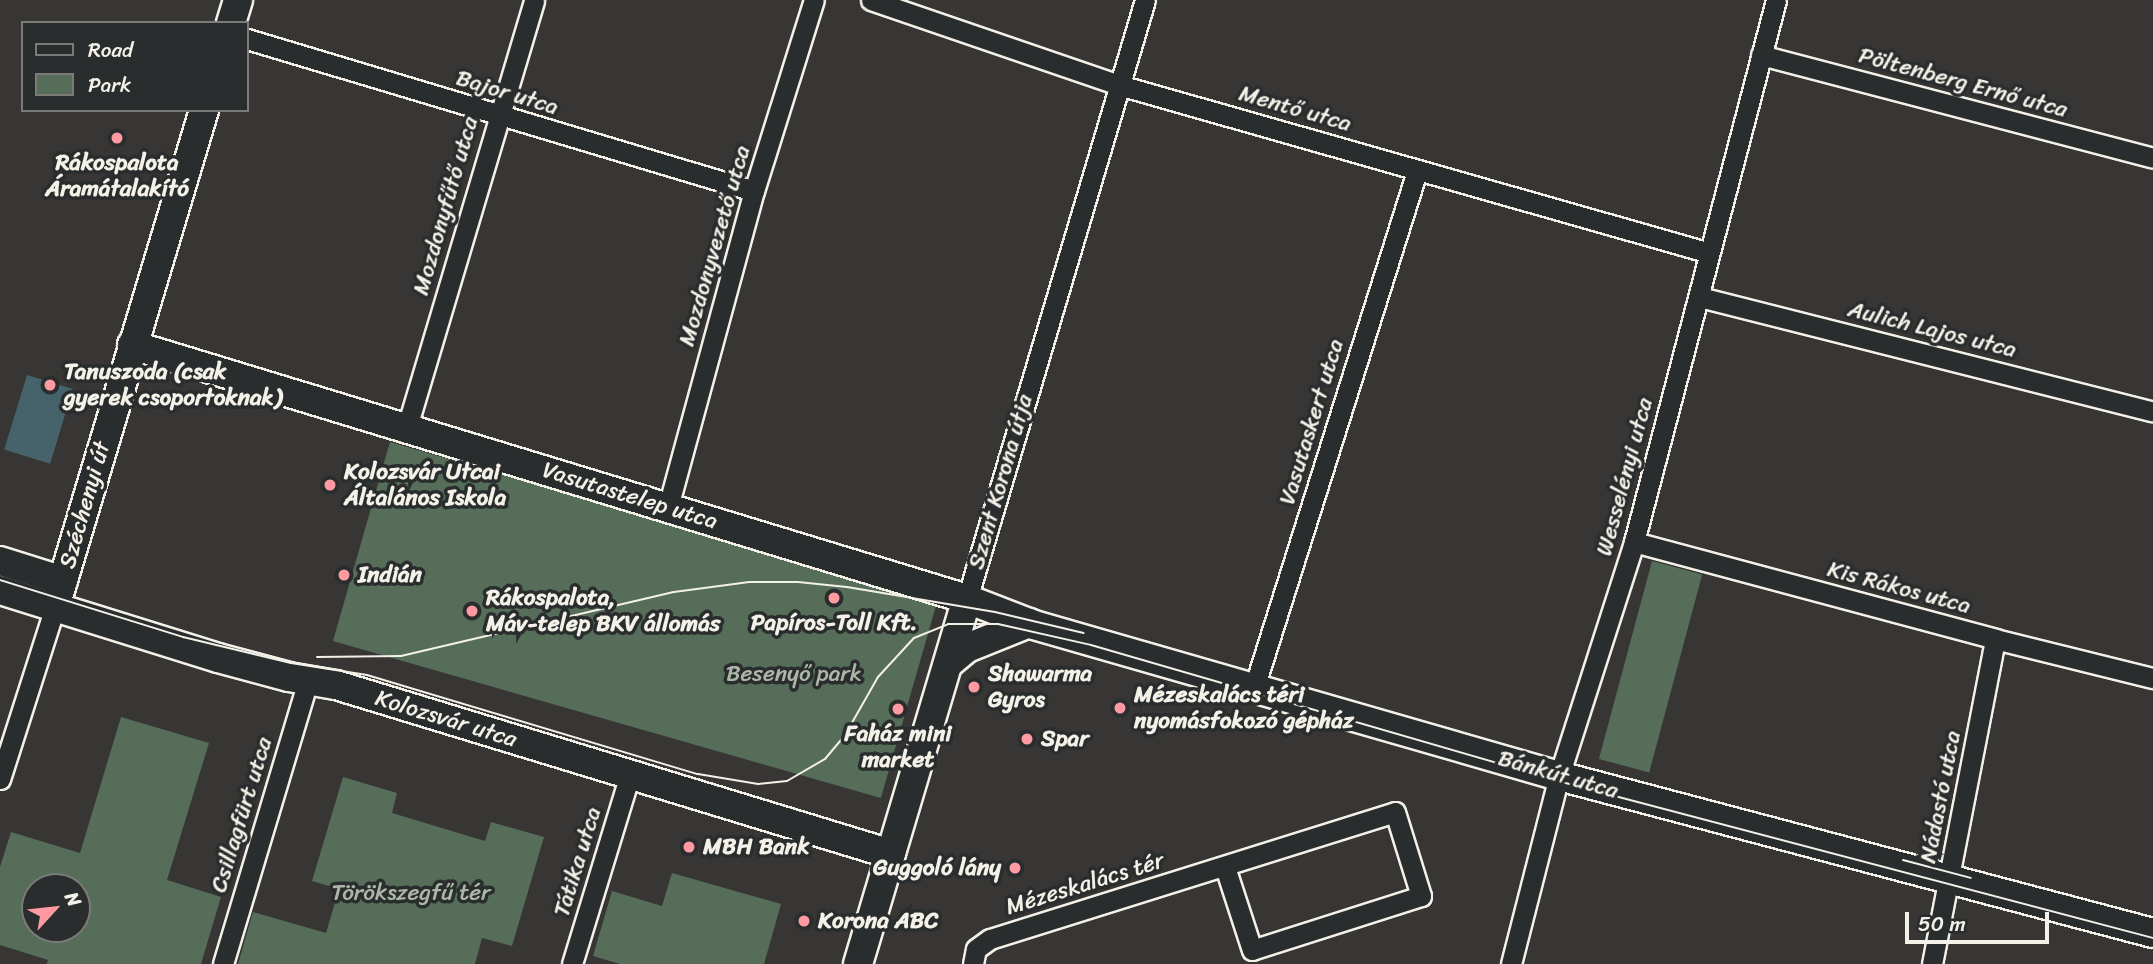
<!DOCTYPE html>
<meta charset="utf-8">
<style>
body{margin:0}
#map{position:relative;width:2153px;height:964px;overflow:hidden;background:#373635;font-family:Sriracha,sans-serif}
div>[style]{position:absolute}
.green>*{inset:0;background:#566d59;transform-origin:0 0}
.water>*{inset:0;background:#46636b;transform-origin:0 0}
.roads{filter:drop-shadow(2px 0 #f4f1e8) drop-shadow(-2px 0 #f4f1e8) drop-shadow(0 2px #f4f1e8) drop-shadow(0 -2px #f4f1e8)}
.street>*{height:19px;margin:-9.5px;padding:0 9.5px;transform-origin:9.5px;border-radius:9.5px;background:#2a2d2e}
.secondary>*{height:28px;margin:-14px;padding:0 14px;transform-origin:14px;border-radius:14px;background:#2a2d2e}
.tram>*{height:2px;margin:-1px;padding:0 1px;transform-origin:1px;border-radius:1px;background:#f4f1e8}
.dots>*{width:19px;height:19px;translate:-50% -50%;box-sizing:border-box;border:4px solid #2a2d2e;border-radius:50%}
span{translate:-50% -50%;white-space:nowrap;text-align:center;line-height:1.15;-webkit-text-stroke:7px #2a2d2e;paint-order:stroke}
.street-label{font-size:23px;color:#f4f1e8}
.poi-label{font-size:23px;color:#f4f1e8;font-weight:700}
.left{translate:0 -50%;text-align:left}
.right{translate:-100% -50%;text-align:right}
.park-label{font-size:23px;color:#adb6a8}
.legend{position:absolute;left:21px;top:21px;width:228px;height:91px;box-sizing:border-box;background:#2a2d2e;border:2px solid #7b7b78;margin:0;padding:9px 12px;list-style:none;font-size:21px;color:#f4f1e8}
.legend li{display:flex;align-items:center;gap:14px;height:35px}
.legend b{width:35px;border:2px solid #7b7b78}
.north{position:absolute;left:21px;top:873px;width:70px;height:70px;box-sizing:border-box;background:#2a2d2e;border:2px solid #7b7b78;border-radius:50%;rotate:63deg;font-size:19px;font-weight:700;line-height:28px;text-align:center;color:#f4f1e8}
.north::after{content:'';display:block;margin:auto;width:24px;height:32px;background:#ff9aa2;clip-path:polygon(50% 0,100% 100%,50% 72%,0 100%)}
.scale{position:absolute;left:1905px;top:912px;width:144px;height:32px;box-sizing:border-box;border:4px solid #f4f1e8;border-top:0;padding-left:9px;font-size:21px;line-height:24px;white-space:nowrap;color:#f4f1e8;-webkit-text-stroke:5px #2a2d2e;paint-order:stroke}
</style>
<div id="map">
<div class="green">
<div style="left:390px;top:442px;width:570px;height:207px;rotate:16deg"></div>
<div style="left:1652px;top:561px;width:52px;height:205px;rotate:15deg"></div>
<div style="clip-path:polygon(evenodd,121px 717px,209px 743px,167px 880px,221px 897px,201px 964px,47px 964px,48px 960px,0 945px,0 867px,11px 832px,80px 853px,121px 717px,35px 887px,77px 887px,77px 929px,35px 929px,35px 887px)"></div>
<div style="clip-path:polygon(343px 777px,397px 793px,392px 813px,485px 841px,491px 822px,544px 837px,512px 946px,482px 938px,475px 964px,238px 964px,253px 912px,326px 933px,339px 889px,312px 881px)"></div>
<div style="clip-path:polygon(672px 873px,781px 904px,764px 964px,620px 964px,593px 956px,612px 891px,662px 906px)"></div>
</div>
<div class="water">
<div style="left:27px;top:375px;width:48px;height:78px;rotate:17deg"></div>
</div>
<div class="roads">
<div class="street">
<div style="left:871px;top:0;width:262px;rotate:18.9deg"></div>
<div style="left:1119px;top:85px;width:614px;rotate:15.87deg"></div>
<div style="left:247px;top:39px;width:529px;rotate:16.69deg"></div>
<div style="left:1761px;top:55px;width:405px;rotate:14.7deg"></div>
<div style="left:1700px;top:297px;width:467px;rotate:14.2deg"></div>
<div style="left:407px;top:427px;width:445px;rotate:-73.4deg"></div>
<div style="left:668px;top:507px;width:327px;rotate:-74.8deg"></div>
<div style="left:754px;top:191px;width:200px;rotate:-72.6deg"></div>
<div style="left:1634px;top:542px;width:374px;rotate:15deg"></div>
<div style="left:1995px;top:639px;width:163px;rotate:13.9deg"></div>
<div style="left:967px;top:599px;width:625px;rotate:-73.45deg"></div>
<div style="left:1254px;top:688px;width:542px;rotate:-72.5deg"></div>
<div style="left:0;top:779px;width:181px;rotate:-72.3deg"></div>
<div style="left:223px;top:964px;width:295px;rotate:-73.3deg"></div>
<div style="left:572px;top:964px;width:199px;rotate:-73deg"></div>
<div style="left:973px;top:964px;width:15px;rotate:-79deg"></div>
<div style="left:976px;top:949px;width:17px;rotate:-36deg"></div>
<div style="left:990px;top:939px;width:424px;rotate:-17.4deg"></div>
<div style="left:1395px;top:812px;width:88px;rotate:72.8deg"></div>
<div style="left:1421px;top:896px;width:177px;rotate:162.3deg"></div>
<div style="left:1252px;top:950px;width:87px;rotate:-108deg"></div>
<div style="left:1511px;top:964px;width:194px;rotate:-75.7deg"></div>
<div style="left:1559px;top:776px;width:246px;rotate:-72.2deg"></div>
<div style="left:1634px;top:542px;width:560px;rotate:-75.32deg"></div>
<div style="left:1932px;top:964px;width:331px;rotate:-79deg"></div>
</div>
<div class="secondary">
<div style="left:231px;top:23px;width:24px;rotate:-73deg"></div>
<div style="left:132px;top:345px;width:873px;rotate:16.92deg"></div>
<div style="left:967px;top:599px;width:72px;rotate:21.2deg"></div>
<div style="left:1034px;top:625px;width:546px;rotate:16.05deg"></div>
<div style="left:1559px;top:776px;width:614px;rotate:14.81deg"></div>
<div style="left:0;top:561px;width:66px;rotate:17.6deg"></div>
<div style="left:0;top:590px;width:228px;rotate:17.3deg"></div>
<div style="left:218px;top:658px;width:73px;rotate:15deg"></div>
<div style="left:289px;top:677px;width:48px;rotate:9.7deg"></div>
<div style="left:336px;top:685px;width:580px;rotate:16.94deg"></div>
<div style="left:55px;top:607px;width:519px;rotate:-73.31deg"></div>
<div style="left:949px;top:663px;width:23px;rotate:-40deg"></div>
<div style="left:967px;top:648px;width:67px;rotate:-22deg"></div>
<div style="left:858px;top:964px;width:381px;rotate:-73.4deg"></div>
</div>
</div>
<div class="tram">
<div style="left:0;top:580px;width:192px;rotate:17.3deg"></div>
<div style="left:183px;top:637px;width:111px;rotate:13.5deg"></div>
<div style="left:291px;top:663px;width:77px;rotate:9deg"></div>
<div style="left:367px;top:675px;width:345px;rotate:16.7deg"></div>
<div style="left:698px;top:774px;width:61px;rotate:9.5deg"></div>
<div style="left:758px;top:784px;width:29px;rotate:-6deg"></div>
<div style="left:787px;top:781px;width:44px;rotate:-30.1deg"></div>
<div style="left:825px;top:759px;width:31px;rotate:-50deg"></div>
<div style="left:845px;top:735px;width:67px;rotate:-60.4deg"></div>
<div style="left:878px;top:677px;width:53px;rotate:-47.3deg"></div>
<div style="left:914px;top:638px;width:37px;rotate:-22deg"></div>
<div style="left:948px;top:624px;width:50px"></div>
<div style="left:998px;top:624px;width:95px;rotate:12.7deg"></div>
<div style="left:1091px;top:645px;width:486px;rotate:16.2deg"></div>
<div style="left:1558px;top:781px;width:615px;rotate:14.78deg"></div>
<div style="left:317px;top:657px;width:84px;rotate:-0.7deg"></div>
<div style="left:401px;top:656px;width:280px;rotate:-13.2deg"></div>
<div style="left:674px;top:592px;width:76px;rotate:-7.6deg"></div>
<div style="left:749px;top:582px;width:49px"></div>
<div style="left:798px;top:582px;width:49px;rotate:5.8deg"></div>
<div style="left:847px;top:587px;width:150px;rotate:9.6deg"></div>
<div style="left:995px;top:612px;width:91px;rotate:13.3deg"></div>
<div style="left:1903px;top:860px;width:70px;rotate:14.8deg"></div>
</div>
<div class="dots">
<div style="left:117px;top:138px;background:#ff9aa2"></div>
<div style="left:50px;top:385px;background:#ff9aa2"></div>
<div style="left:330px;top:485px;background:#ff9aa2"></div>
<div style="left:344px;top:575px;background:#ff9aa2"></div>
<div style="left:834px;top:598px;background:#ff9aa2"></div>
<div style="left:472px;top:611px;background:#ff9aa2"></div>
<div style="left:974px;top:687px;background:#ff9aa2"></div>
<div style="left:1120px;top:708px;background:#ff9aa2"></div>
<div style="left:898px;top:709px;background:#ff9aa2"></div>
<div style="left:1027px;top:739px;background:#ff9aa2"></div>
<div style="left:689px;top:847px;background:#ff9aa2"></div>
<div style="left:1015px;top:868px;background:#ff9aa2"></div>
<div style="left:804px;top:921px;background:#ff9aa2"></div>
</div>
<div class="street-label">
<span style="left:1963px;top:83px;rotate:15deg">Pöltenberg Ernő utca</span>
<span style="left:507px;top:93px;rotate:17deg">Bajor utca</span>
<span style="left:1295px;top:109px;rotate:16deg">Mentő utca</span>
<span style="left:446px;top:206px;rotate:-74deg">Mozdonyfűtő utca</span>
<span style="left:715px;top:246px;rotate:-74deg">Mozdonyvezető utca</span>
<span style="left:1932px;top:330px;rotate:14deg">Aulich Lajos utca</span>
<span style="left:1312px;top:422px;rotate:-73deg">Vasutaskert utca</span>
<span style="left:1625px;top:477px;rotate:-75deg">Wesselényi utca</span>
<span style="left:1001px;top:482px;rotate:-74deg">Szent Korona útja</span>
<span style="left:630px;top:496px;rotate:17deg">Vasutastelep utca</span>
<span style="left:85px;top:505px;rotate:-74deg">Széchenyi út</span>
<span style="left:1899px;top:588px;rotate:15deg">Kis Rákos utca</span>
<span style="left:446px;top:719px;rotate:17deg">Kolozsvár utca</span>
<span style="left:1558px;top:775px;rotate:16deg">Bánkút utca</span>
<span style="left:1941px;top:797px;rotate:-79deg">Nádastó utca</span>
<span style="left:242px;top:815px;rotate:-73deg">Csillagfürt utca</span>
<span style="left:578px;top:862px;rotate:-73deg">Tátika utca</span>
<span style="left:1085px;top:884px;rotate:-17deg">Mézeskalács tér</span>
</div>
<div class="poi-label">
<span style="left:117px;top:176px">Rákospalota<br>Áramátalakító</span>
<span class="left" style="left:64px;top:385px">Tanuszoda (csak<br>gyerek csoportoknak)</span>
<span class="left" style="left:344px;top:485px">Kolozsvár Utcai<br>Általános Iskola</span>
<span class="left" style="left:358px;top:575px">Indián</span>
<span class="left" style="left:486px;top:611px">Rákospalota,<br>Máv-telep BKV állomás</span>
<span style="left:834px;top:623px">Papíros-Toll Kft.</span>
<span class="left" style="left:988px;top:687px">Shawarma<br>Gyros</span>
<span class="left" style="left:1134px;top:708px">Mézeskalács téri<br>nyomásfokozó gépház</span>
<span style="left:898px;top:747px">Faház mini<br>market</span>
<span class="left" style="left:1041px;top:739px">Spar</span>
<span class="left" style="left:703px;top:847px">MBH Bank</span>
<span class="right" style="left:1001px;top:868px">Guggoló lány</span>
<span class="left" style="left:818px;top:921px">Korona ABC</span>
</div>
<div class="park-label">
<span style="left:794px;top:674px">Besenyő park</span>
<span style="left:411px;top:893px">Törökszegfű tér</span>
</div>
<ul class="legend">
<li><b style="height:9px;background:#2a2d2e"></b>Road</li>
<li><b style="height:19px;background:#566d59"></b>Park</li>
</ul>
<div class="north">N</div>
<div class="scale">50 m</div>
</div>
